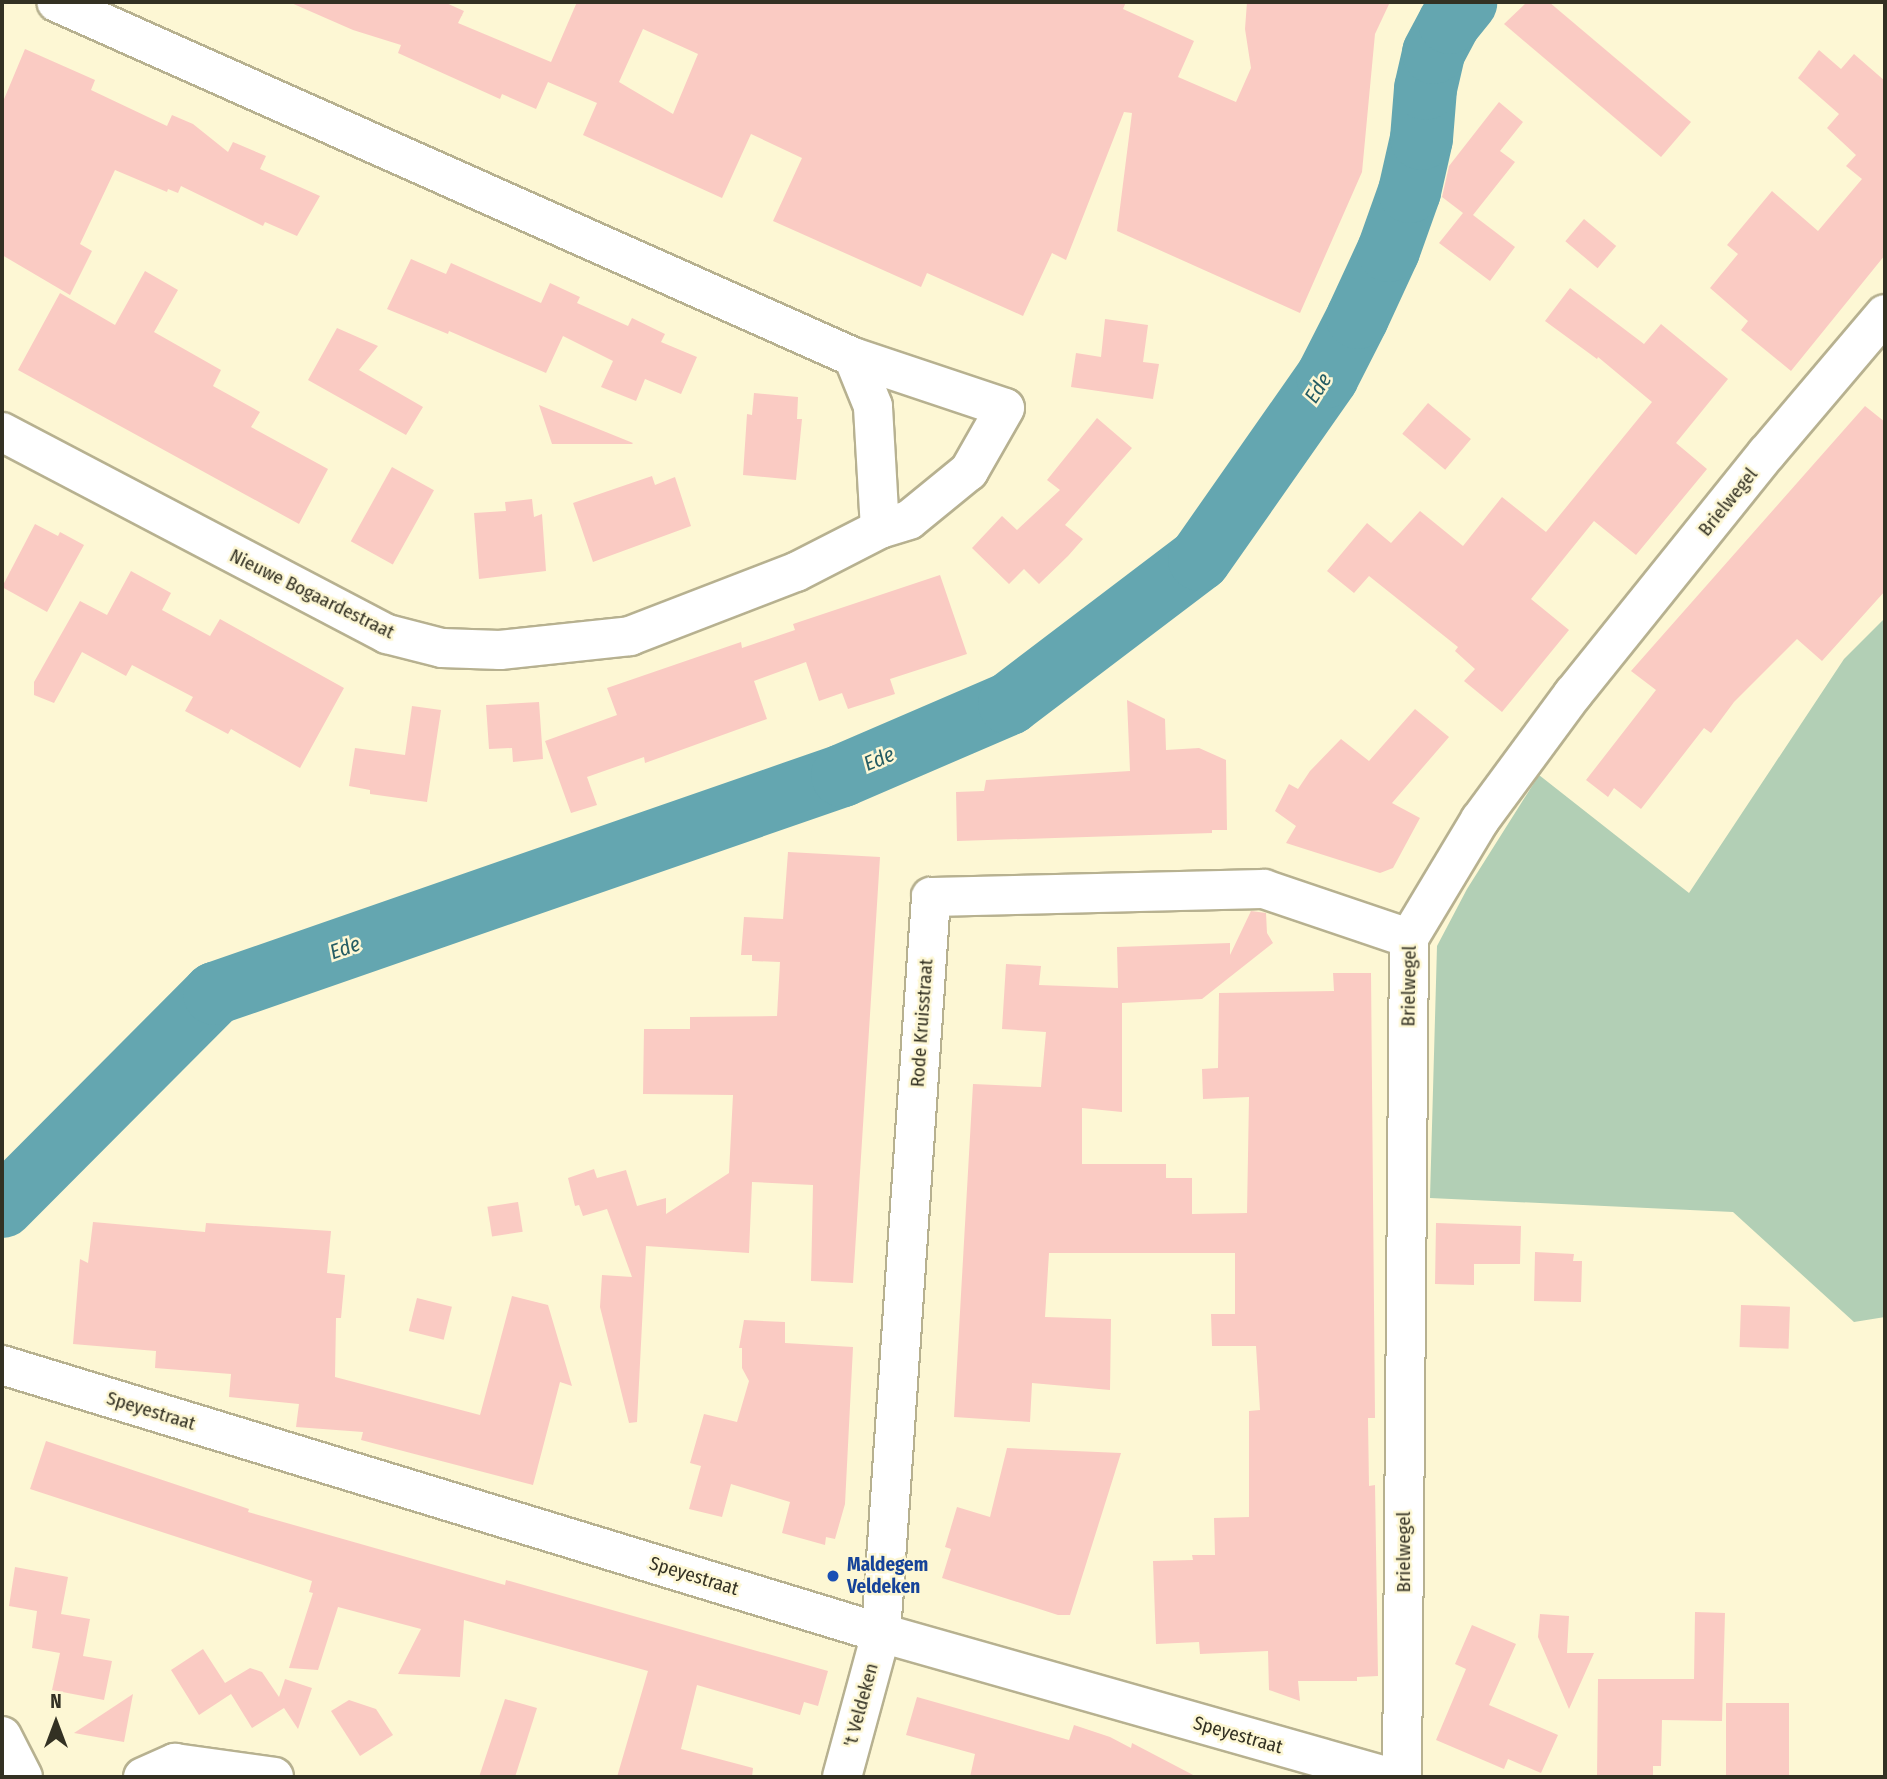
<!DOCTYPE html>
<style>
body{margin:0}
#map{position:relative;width:1887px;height:1779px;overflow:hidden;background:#fdf7d4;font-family:"Fira Sans Condensed",sans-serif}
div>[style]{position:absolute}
.green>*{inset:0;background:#b2cfb5}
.river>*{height:63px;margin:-31.5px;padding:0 31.5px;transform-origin:31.5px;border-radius:31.5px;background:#64a6b0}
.building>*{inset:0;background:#facbc3;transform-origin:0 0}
.roads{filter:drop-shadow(2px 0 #b7b190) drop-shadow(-2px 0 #b7b190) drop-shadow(0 2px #b7b190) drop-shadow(0 -2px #b7b190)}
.street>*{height:38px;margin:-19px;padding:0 19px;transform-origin:19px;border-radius:19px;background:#fff}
.dots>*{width:19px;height:19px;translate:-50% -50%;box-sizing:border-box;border:4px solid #fdf7d4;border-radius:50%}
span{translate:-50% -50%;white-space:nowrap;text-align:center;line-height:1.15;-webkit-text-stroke:5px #fdf7d4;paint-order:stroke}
.street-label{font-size:19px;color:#333123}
.transit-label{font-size:19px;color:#164399;font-weight:700}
.left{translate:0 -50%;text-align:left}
.water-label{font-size:21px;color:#245c63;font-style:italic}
.frame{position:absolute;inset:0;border:4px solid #333123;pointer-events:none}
.north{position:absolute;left:21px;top:1688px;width:70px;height:70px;-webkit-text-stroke:5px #fdf7d4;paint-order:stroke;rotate:0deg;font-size:19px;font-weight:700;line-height:28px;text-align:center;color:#333123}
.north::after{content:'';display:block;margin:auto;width:24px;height:32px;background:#333123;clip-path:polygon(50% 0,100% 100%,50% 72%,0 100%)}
</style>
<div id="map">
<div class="green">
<div style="clip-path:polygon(1885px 618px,1885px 1317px,1854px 1322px,1733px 1212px,1430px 1198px,1437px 946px,1467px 889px,1539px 775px,1689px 893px,1844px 659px)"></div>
</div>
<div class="river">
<div style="left:2px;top:1206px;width:301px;rotate:-45.1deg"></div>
<div style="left:214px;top:993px;width:665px;rotate:-19.14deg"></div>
<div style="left:842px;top:775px;width:182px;rotate:-23.3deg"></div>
<div style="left:1009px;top:703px;width:238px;rotate:-37.2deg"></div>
<div style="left:1199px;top:559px;width:223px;rotate:-55deg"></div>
<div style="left:1327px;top:376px;width:66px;rotate:-63deg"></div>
<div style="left:1357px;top:317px;width:74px;rotate:-65.2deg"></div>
<div style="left:1388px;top:250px;width:63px;rotate:-70.4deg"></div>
<div style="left:1409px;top:191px;width:54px;rotate:-77.2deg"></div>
<div style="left:1421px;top:138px;width:50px;rotate:-85.4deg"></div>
<div style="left:1425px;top:88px;width:37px;rotate:-77deg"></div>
<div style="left:1433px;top:52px;width:34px;rotate:-62deg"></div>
<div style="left:1449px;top:22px;width:26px;rotate:-51deg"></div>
</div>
<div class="building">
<div style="clip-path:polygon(evenodd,289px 2px,444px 2px,464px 11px,458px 23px,551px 62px,577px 2px,1126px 2px,1123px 9px,1194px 41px,1178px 77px,1236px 102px,1251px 68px,1245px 29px,1247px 2px,1390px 2px,1375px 34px,1362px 172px,1300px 313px,1117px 231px,1132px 113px,1124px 112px,1066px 260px,1052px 253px,1023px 316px,927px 273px,921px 287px,773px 221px,802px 158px,751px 134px,722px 198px,583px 135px,597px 103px,548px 82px,536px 109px,502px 94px,500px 99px,398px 53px,401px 45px,353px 30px,289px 2px,643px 29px,698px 54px,673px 114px,619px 82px,643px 29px)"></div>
<div style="clip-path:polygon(1527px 2px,1549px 2px,1691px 122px,1661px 157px,1504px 24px)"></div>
<div style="clip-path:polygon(25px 49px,95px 80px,91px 90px,167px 126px,172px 115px,193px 124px,228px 152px,233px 142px,266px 156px,260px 169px,320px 196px,297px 236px,265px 222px,263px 226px,181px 186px,178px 193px,168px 189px,167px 192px,115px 170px,80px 244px,92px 251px,70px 295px,2px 255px,2px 104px)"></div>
<div style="clip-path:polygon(1819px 50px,1841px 69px,1854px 54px,1885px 81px,1885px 255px,1791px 371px,1741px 330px,1748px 321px,1710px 288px,1738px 254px,1727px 245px,1772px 191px,1818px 231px,1862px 179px,1846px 166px,1856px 155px,1827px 128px,1839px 114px,1798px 78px)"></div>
<div style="clip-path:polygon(1499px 102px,1523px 122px,1500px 151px,1515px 162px,1473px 215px,1515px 247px,1490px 281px,1439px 243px,1463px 213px,1442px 197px,1449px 166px)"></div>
<div style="left:1584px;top:219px;width:42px;height:29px;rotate:40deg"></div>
<div style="clip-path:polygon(411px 259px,446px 274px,451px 263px,541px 303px,550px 283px,580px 297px,577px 303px,628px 326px,632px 318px,665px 334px,661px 342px,697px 357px,681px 394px,645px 379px,636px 401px,601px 387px,613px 361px,563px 336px,546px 373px,449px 331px,448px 334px,387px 309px)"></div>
<div style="clip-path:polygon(145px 271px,178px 290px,154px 332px,221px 370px,213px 386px,260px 412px,251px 427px,328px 469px,299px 524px,18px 370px,60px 293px,115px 325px)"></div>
<div style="clip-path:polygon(1570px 288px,1644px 344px,1661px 324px,1728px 379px,1676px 443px,1707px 469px,1636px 555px,1594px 521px,1531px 599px,1569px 630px,1502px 712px,1464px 681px,1475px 669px,1455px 651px,1458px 647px,1369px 576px,1354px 593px,1327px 571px,1367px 523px,1391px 543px,1420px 511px,1463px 546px,1502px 497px,1546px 532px,1652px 402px,1598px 357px,1597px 359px,1545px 321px)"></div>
<div style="clip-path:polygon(1105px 319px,1148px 325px,1143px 362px,1159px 364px,1153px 399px,1071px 387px,1076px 353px,1101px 357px)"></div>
<div style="clip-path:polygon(337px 328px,378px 346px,359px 370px,423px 407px,406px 435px,308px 380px)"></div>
<div style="clip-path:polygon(754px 393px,798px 397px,797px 419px,802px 419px,796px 480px,743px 475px,747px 414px,752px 415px)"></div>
<div style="left:1428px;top:403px;width:56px;height:40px;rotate:40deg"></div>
<div style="clip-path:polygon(539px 405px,633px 443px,632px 444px,552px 444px)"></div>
<div style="clip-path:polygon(1865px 406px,1885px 422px,1885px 591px,1822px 661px,1797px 639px,1734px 702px,1711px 733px,1704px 728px,1641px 809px,1614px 788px,1608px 797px,1586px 780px,1656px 690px,1631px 671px)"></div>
<div style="clip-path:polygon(1097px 418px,1132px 448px,1065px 525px,1083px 539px,1068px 556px,1039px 584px,1024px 569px,1009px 584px,972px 548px,1002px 516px,1017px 530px,1060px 490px,1047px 480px)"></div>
<div style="left:392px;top:467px;width:48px;height:85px;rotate:29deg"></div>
<div style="clip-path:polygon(652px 476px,655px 485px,675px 477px,691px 526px,593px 562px,573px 503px)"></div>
<div style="clip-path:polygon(532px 499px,534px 517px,542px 514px,546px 571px,479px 579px,474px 513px,506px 511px,505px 502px)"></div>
<div style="clip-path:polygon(35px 524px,58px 536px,60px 532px,84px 545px,47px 612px,2px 587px)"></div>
<div style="clip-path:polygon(131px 571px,171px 593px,162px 610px,210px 636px,220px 619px,344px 688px,300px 768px,231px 729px,228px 734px,185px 711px,193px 697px,132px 665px,126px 676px,82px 652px,54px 703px,34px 695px,34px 682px,80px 601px,107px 615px)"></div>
<div style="clip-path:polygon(940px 575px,967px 654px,890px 679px,895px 694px,848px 709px,842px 693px,819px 701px,806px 662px,754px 681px,767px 719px,645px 763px,644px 757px,587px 777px,597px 805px,571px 813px,545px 741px,617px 715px,607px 688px,741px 642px,742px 648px,795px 630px,793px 624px)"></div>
<div style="clip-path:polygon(1127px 700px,1165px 719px,1166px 750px,1199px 748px,1226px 760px,1227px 830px,1212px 830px,1212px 833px,957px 841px,956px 792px,984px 791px,986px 780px,1130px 771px)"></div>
<div style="clip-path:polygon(539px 702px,543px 759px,513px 762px,512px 748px,489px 749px,486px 705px)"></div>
<div style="clip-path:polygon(412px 706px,441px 710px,427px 802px,370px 794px,370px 790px,349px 786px,355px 748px,405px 755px)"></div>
<div style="clip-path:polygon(1415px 709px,1449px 737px,1392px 803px,1420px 818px,1393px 868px,1380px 873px,1286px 843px,1296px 826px,1275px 811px,1289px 784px,1298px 789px,1310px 771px,1341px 739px,1369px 761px)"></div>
<div style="clip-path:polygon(788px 852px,880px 857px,853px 1283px,811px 1281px,813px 1185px,752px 1182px,749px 1253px,646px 1246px,637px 1422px,629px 1423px,600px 1307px,602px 1275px,632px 1277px,607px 1209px,583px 1216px,579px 1205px,575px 1206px,568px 1178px,594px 1169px,597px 1178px,626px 1170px,637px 1206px,666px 1198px,666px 1214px,729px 1173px,733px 1095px,643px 1094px,644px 1029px,690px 1029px,690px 1017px,777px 1016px,780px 962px,752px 961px,752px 955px,741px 955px,744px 917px,783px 919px)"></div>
<div style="clip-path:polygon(1251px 911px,1266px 913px,1267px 933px,1273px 943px,1202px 999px,1122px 1003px,1122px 1112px,1082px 1108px,1082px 1164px,1166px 1164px,1166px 1178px,1192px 1178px,1192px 1214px,1247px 1213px,1249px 1097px,1203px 1099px,1202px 1069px,1218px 1068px,1219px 993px,1334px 991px,1333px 973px,1371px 973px,1375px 1418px,1368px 1418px,1369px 1486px,1375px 1485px,1378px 1676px,1357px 1677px,1357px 1681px,1298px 1681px,1300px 1701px,1269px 1690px,1268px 1651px,1200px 1654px,1199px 1642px,1156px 1644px,1153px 1561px,1193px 1560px,1192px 1555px,1215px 1555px,1214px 1518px,1249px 1517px,1249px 1411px,1260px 1410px,1256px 1346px,1212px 1346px,1211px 1314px,1235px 1314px,1235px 1253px,1049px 1253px,1045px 1317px,1111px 1319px,1110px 1390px,1032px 1383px,1030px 1422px,954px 1417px,973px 1084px,1041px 1087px,1046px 1032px,1002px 1029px,1006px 964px,1041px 966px,1039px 985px,1118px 988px,1117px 947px,1230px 943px,1230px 955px)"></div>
<div style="left:518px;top:1202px;width:30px;height:31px;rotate:81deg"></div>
<div style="clip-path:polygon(93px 1222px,205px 1232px,206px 1223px,331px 1231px,327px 1273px,345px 1275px,341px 1318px,336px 1318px,335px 1377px,480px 1415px,512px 1296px,548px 1305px,572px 1386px,560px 1382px,533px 1485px,361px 1440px,363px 1432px,296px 1427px,299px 1404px,229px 1397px,231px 1374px,155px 1368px,156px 1351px,73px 1344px,80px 1259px,88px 1263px)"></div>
<div style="clip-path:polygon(1436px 1223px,1521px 1226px,1520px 1264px,1474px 1264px,1474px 1285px,1435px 1284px)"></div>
<div style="clip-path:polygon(1535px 1252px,1574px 1254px,1573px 1261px,1582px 1261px,1581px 1302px,1534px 1301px)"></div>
<div style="left:417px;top:1298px;width:36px;height:34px;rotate:14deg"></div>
<div style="left:1741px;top:1305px;width:49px;height:42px;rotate:2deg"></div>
<div style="clip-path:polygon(744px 1320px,785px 1322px,785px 1343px,853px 1347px,845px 1504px,835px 1539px,826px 1537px,825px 1545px,782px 1533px,790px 1502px,731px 1484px,722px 1517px,689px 1509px,701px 1466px,690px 1463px,704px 1414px,737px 1422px,749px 1381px,742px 1368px,742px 1348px,739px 1348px)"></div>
<div style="clip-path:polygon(46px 1441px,249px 1509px,248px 1512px,505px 1585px,506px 1580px,828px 1671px,818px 1706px,804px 1702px,800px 1715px,697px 1685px,681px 1749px,753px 1768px,752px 1777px,617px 1777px,648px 1671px,464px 1620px,460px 1677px,398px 1674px,421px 1629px,338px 1607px,318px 1670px,289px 1668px,313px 1593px,309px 1592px,312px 1581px,30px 1489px)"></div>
<div style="clip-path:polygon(1007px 1448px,1121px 1453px,1070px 1615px,1058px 1615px,942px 1578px,951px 1549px,945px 1547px,957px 1507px,990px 1517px)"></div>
<div style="clip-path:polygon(15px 1567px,68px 1577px,61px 1614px,90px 1619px,83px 1656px,112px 1661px,104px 1700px,52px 1690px,60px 1653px,32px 1648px,37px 1611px,9px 1606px)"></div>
<div style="clip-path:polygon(1695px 1612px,1725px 1613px,1722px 1721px,1662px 1720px,1661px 1766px,1653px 1766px,1653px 1777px,1597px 1777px,1598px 1679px,1694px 1679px)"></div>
<div style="clip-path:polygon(1540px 1614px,1569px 1616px,1567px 1653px,1594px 1653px,1569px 1709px,1538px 1637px)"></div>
<div style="clip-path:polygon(1472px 1625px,1516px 1644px,1489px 1705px,1558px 1735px,1541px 1773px,1508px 1759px,1504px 1769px,1436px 1740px,1466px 1669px,1455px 1664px)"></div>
<div style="clip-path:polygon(203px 1649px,225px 1683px,250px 1668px,262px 1672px,279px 1697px,285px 1679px,312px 1688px,298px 1729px,284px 1708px,252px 1728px,231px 1694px,199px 1715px,171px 1670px)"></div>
<div style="clip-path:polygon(133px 1694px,124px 1742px,74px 1733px)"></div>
<div style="clip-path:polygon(917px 1697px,1069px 1740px,1074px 1725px,1110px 1737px,1131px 1748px,1132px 1743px,1197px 1777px,970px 1777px,975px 1754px,906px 1735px)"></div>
<div style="clip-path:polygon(505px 1699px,537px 1708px,515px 1777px,479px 1777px)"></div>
<div style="clip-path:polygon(349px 1700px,376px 1709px,393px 1735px,360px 1756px,331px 1711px)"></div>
<div style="left:1726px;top:1703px;width:63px;height:74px"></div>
</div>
<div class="roads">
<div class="street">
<div style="left:853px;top:357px;width:160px;rotate:18.5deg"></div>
<div style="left:1005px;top:408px;width:73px;rotate:119.7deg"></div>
<div style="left:969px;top:471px;width:77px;rotate:140.8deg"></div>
<div style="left:909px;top:520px;width:30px;rotate:163deg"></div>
<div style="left:2px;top:432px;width:435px;rotate:27.7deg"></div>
<div style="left:387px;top:634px;width:57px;rotate:14.3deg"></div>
<div style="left:442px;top:648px;width:58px;rotate:2deg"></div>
<div style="left:500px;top:650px;width:131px;rotate:-6.1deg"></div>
<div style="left:630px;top:636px;width:178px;rotate:-21.1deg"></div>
<div style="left:796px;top:572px;width:94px;rotate:-27.1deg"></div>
<div style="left:880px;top:529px;width:123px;rotate:-93.3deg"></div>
<div style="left:873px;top:406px;width:53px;rotate:-112.2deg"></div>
<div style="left:853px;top:357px;width:872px;rotate:-155.99deg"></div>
<div style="left:2px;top:1365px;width:919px;rotate:16.96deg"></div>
<div style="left:881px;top:1633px;width:528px;rotate:15.83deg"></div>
<div style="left:2px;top:1736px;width:46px;rotate:62.9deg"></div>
<div style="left:143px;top:1777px;width:35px;rotate:-24deg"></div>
<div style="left:175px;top:1763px;width:100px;rotate:8deg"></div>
<div style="left:842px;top:1777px;width:149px;rotate:-74.8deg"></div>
<div style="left:881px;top:1633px;width:738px;rotate:-86.11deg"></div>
<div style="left:931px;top:897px;width:333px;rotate:-1.4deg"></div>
<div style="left:1264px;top:889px;width:153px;rotate:18.7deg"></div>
<div style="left:1402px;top:1777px;width:839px;rotate:-89.52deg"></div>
<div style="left:1409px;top:938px;width:138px;rotate:-59deg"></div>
<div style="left:1480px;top:820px;width:157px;rotate:-53.6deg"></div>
<div style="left:1573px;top:694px;width:309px;rotate:-51.2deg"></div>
<div style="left:1767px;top:453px;width:182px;rotate:-49.7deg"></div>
</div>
</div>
<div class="dots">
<div style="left:833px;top:1576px;background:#1a4fb4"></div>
</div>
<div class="street-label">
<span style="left:1728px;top:502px;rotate:-51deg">Brielwegel</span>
<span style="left:312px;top:594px;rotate:26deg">Nieuwe Bogaardestraat</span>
<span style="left:1409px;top:986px;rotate:-89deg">Brielwegel</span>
<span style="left:922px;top:1023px;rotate:-86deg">Rode Kruisstraat</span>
<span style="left:151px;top:1411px;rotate:17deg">Speyestraat</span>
<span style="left:1404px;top:1552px;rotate:-90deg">Brielwegel</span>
<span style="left:694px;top:1576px;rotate:17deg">Speyestraat</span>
<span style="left:861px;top:1705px;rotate:-75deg">'t Veldeken</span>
<span style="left:1238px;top:1735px;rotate:16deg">Speyestraat</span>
</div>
<div class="transit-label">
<span class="left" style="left:847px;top:1576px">Maldegem<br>Veldeken</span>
</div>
<div class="water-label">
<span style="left:1318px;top:388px;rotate:-57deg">Ede</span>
<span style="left:879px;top:759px;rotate:-23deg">Ede</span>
<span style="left:345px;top:948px;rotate:-19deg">Ede</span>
</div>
<div class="frame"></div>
<div class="north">N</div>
</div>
